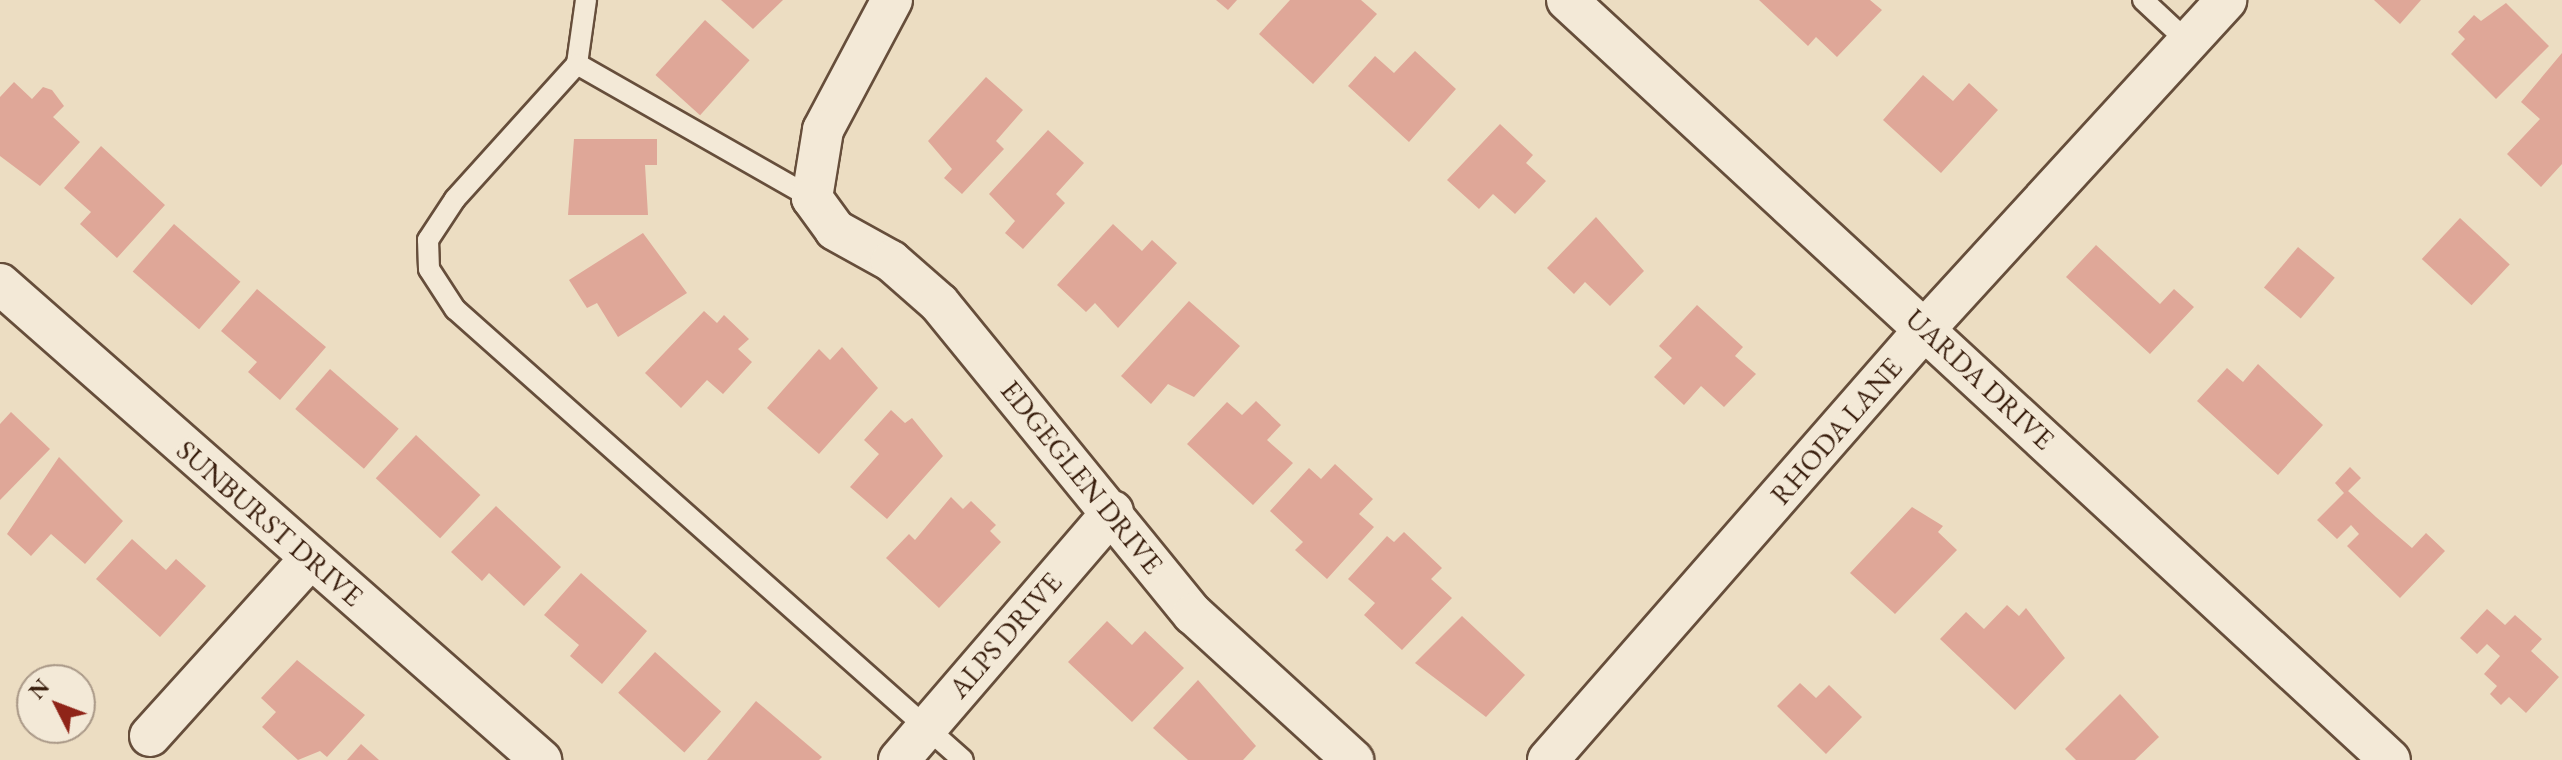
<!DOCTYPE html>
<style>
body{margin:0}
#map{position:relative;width:2562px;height:760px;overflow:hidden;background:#ecddc2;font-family:"EB Garamond",serif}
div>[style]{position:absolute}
.building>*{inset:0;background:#dfa798;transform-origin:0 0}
.roads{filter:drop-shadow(2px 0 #664e3b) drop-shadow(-2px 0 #664e3b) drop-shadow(0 2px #664e3b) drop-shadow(0 -2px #664e3b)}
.lane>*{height:20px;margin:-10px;padding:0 10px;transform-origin:10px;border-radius:10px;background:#f3e9d7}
.street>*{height:40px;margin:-20px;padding:0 20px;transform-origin:20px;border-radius:20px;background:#f3e9d7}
span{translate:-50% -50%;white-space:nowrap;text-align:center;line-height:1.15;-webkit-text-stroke:8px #f3e9d7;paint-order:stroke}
.street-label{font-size:28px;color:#3a1f0e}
.north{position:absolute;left:16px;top:664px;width:80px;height:80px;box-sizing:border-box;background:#f3e9d7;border:2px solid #a99887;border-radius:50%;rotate:312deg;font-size:22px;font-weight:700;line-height:32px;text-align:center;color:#3a1f0e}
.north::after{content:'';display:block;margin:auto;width:28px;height:36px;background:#8f2418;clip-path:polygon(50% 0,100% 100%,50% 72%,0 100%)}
</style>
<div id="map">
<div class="building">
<div style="clip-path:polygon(721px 0,783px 0,753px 29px)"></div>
<div style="clip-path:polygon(1216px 0,1237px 0,1228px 10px)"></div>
<div style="clip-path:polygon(1290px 0,1361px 0,1377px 14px,1313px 84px,1259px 34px)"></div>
<div style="clip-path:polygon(1759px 0,1870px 0,1882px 10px,1837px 57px,1816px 37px,1808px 46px)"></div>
<div style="clip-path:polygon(2374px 0,2421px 0,2400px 24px)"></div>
<div style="clip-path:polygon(2506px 3px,2549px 46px,2496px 99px,2451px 54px,2465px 39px,2458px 32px,2474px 15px,2481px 21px)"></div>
<div style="left:705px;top:20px;width:60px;height:74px;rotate:42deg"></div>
<div style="clip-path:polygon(1415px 51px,1456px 89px,1409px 142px,1348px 86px,1375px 56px,1394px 73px)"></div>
<div style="clip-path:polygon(2562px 53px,2562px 164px,2541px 187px,2507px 154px,2540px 119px,2521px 102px)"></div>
<div style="clip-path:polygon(1923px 75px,1953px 101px,1969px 83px,1998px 110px,1941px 173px,1883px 120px)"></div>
<div style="clip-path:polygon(986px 77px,1023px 110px,996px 141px,1004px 149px,962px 194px,944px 178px,952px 169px,928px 141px)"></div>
<div style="clip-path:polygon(14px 82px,32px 99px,43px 87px,52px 90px,64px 106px,53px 117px,80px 142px,40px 186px,0 156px,0 97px)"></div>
<div style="clip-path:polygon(1500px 124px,1533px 155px,1526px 163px,1546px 181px,1515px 214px,1493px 194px,1479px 209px,1447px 180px)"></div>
<div style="clip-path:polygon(1048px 130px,1084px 163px,1056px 194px,1065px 203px,1023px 249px,1005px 233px,1015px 221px,989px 194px)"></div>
<div style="clip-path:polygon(574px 139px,657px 139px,657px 165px,645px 165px,648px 215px,568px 215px)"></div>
<div style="clip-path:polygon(101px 146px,165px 205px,117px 258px,80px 224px,91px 212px,64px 188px)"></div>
<div style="clip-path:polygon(1596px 217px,1644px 271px,1610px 306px,1585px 282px,1574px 294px,1547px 268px)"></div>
<div style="left:2460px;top:218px;width:68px;height:56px;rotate:43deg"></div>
<div style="left:174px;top:224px;width:88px;height:63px;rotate:41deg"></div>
<div style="clip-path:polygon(1113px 224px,1142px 251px,1152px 240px,1177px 263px,1118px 328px,1095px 303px,1086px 312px,1057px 285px)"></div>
<div style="clip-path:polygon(643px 233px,687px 293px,618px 337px,597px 303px,587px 308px,569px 280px)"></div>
<div style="clip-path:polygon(2096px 245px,2160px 304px,2174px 289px,2194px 307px,2150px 354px,2066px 277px)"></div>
<div style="left:2298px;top:247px;width:48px;height:53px;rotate:40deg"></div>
<div style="clip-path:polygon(257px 289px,326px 347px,280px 400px,248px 372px,257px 362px,221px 331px)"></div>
<div style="clip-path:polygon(1189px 301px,1240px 346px,1194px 397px,1168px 384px,1151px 404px,1121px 376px)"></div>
<div style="clip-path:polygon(1697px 305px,1743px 347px,1735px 356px,1756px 374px,1724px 407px,1701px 386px,1684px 405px,1654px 377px,1672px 358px,1659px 346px)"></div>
<div style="clip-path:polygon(704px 311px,717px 323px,724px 315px,749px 339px,738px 349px,752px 362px,723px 394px,707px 380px,681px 408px,645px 373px)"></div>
<div style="clip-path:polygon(842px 347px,878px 388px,819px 454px,767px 408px,819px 349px,830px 360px)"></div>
<div style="clip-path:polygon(2258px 364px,2323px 425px,2278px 475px,2197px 401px,2227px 368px,2243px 382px)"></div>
<div style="left:330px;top:369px;width:91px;height:53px;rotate:41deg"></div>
<div style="clip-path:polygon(1256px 401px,1281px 425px,1267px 440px,1293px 463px,1253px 505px,1187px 444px,1227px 402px,1242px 415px)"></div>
<div style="clip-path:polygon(891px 410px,905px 423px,912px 418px,943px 456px,887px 519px,850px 487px,879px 454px,864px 440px)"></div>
<div style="clip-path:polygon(11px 412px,50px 449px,0 500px,0 424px)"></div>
<div style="left:416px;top:435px;width:88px;height:59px;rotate:43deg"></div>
<div style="clip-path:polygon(59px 457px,123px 521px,85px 564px,51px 534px,31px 556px,7px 534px)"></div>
<div style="clip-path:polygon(1335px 464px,1373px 499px,1359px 514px,1374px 527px,1327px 579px,1295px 550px,1303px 542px,1270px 511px,1309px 468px,1321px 479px)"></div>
<div style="clip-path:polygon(2350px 467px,2361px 478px,2348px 491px,2376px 517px,2412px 548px,2426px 533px,2445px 551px,2400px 598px,2347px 546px,2359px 534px,2351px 525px,2337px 539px,2317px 520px,2344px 493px,2335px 483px)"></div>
<div style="clip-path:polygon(951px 497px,963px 509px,971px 501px,996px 525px,990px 531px,1001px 542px,939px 608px,886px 558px,909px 534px,915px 540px)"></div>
<div style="clip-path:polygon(496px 506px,561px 567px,524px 606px,489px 573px,482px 581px,451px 552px)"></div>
<div style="clip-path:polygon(1912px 507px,1943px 526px,1938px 532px,1957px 550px,1895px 614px,1850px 573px)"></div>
<div style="clip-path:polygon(1404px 532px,1442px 568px,1431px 579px,1452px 598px,1402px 650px,1364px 615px,1375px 603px,1348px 579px,1387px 536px,1394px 542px)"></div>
<div style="clip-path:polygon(132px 539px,166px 570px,176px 559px,206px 586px,160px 637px,96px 579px)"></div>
<div style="clip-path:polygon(581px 573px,647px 631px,602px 684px,570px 656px,579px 645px,544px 615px)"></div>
<div style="clip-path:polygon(2007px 605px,2019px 616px,2026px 608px,2065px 658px,2015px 710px,1940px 639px,1966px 612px,1984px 629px)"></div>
<div style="clip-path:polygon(2487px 609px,2505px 625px,2515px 615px,2542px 639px,2531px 651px,2559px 677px,2526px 713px,2509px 697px,2501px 705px,2490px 694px,2497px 686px,2484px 674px,2500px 656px,2487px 644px,2477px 654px,2460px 638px)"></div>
<div style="clip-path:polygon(1462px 616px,1525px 675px,1486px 717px,1415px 663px)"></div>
<div style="clip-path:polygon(1107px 621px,1132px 645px,1145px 631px,1184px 668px,1132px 722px,1068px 662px)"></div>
<div style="left:655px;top:652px;width:89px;height:55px;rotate:42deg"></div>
<div style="clip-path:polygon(297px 660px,365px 715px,327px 757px,320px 751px,298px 760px,262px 727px,276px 712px,261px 698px)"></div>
<div style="clip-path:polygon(1198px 680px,1256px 746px,1243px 760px,1188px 760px,1153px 728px)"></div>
<div style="clip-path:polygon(1800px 683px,1816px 698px,1829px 685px,1862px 717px,1826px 754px,1777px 706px)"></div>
<div style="clip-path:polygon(2120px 694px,2159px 737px,2135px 760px,2076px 760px,2065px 749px)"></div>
<div style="clip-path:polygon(756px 701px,822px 757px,819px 760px,707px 760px)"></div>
<div style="clip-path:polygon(361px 744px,379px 760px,347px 760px)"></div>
</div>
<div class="roads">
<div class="lane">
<div style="left:2143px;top:0;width:62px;rotate:43deg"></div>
<div style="left:577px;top:64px;width:65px;rotate:-82deg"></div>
<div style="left:812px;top:198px;width:271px;rotate:-150.3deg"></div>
<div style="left:577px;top:64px;width:182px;rotate:132.1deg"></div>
<div style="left:455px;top:199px;width:49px;rotate:123.4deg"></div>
<div style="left:428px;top:240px;width:29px;rotate:88deg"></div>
<div style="left:429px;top:269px;width:48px;rotate:57deg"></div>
<div style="left:455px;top:309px;width:679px;rotate:41.6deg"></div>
</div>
<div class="street">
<div style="left:892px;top:0;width:147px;rotate:118deg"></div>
<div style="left:823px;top:130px;width:69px;rotate:99.2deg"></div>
<div style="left:812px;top:198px;width:39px;rotate:54deg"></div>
<div style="left:835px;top:230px;width:64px;rotate:29deg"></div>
<div style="left:891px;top:261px;width:64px;rotate:41.2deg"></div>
<div style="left:939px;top:303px;width:402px;rotate:50.8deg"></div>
<div style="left:1193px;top:614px;width:217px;rotate:42.4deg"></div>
<div style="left:1567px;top:0;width:1120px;rotate:42.72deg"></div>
<div style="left:0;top:284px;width:721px;rotate:41.34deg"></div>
<div style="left:150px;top:736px;width:239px;rotate:-47.9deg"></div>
<div style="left:899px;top:760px;width:328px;rotate:-49.3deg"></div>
<div style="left:1548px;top:760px;width:573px;rotate:-48.82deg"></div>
<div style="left:1925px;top:329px;width:446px;rotate:-47.5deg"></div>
</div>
</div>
<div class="street-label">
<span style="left:1980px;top:379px;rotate:43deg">UARDA DRIVE</span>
<span style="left:1836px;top:431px;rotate:-49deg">RHODA LANE</span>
<span style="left:1082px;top:477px;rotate:51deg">EDGEGLEN DRIVE</span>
<span style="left:270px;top:523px;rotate:41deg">SUNBURST DRIVE</span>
<span style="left:1005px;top:635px;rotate:-49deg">ALPS DRIVE</span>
</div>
<div class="north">N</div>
</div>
